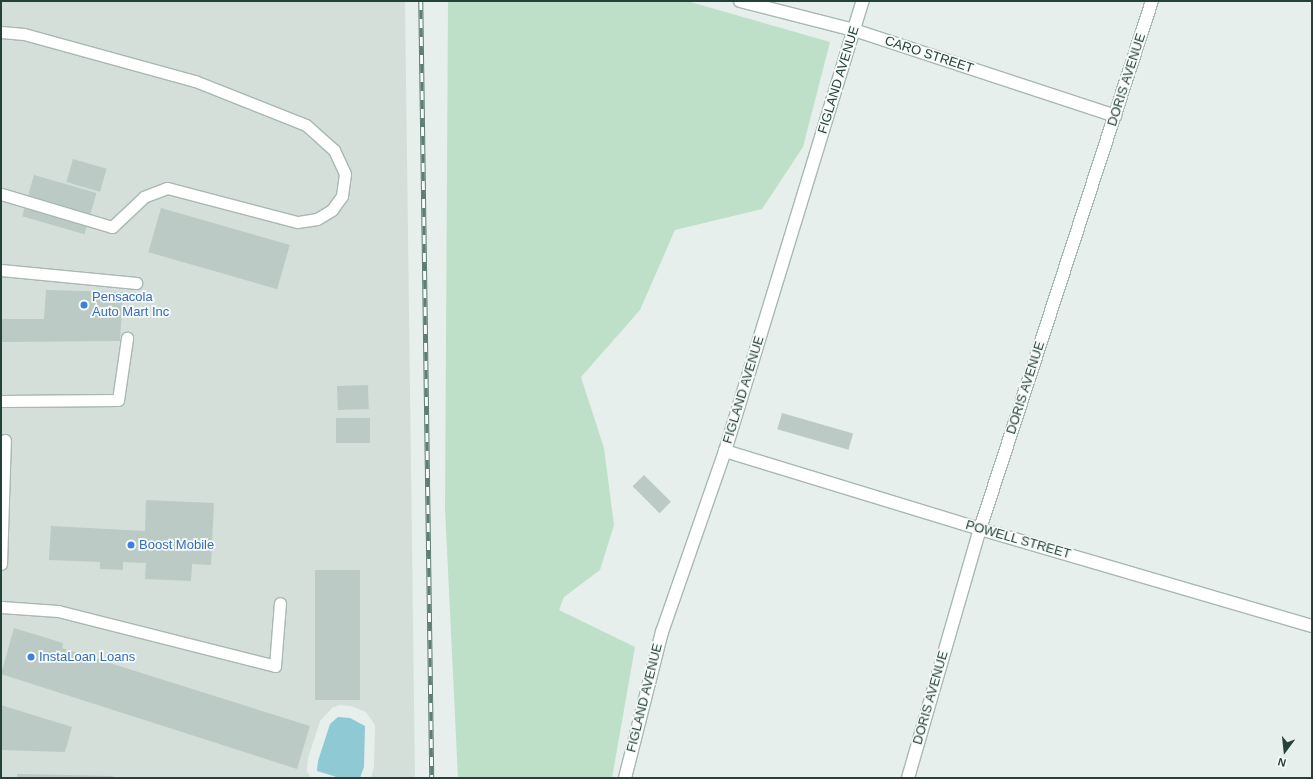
<!DOCTYPE html>
<style>
body{margin:0}
#map{position:relative;width:1313px;height:779px;overflow:hidden;background:#e6efeb;font-family:Arial,sans-serif}
div>[style]{position:absolute}
.built>*{inset:0;background:#d4dfda}
.green>*{inset:0;background:#bfe0c8}
.water>*{inset:0;background:#8ec9d4}
.building>*{inset:0;background:#bbcac4;transform-origin:0 0}
.roads{filter:drop-shadow(1px 0 #a8b8b2) drop-shadow(-1px 0 #a8b8b2) drop-shadow(0 1px #a8b8b2) drop-shadow(0 -1px #a8b8b2)}
.service>*{height:11px;margin:-5.5px;padding:0 5.5px;transform-origin:5.5px;border-radius:5.5px;background:#fff}
.minor>*{height:12px;margin:-6px;padding:0 6px;transform-origin:6px;border-radius:6px;background:#fff}
.rail>*{height:4.5px;margin-top:-2.25px;transform-origin:0;background:repeating-linear-gradient(90deg,#f7fbf9 0 9px,#5f7d75 0 18px);box-sizing:border-box;border-block:1px solid #5f7d75}
.dots>*{width:11px;height:11px;translate:-50% -50%;box-sizing:border-box;border:2px solid #f7fbf9;border-radius:50%}
span{translate:-50% -50%;white-space:nowrap;text-align:center;line-height:1.15;-webkit-text-stroke:3.5px #f7fbf9;paint-order:stroke}
.street-label{font-size:13px;color:#24423a}
.shop-label{font-size:13px;color:#366cbe}
.left{translate:0 -50%;text-align:left}
.frame{position:absolute;inset:0;border:2px solid #24423a;pointer-events:none}
.north{position:absolute;left:1265px;top:731px;width:40px;height:40px;-webkit-text-stroke:3px #f7fbf9;paint-order:stroke;rotate:195deg;font-size:11px;font-weight:700;line-height:16px;text-align:center;color:#24423a}
.north::after{content:'';display:block;margin:auto;width:14px;height:18px;background:#24423a;clip-path:polygon(50% 0,100% 100%,50% 72%,0 100%)}
</style>
<div id="map">
<div class="built">
<div style="clip-path:polygon(1px 1px,405px 1px,415px 778px,371px 778px,374px 767px,375px 725px,366px 712px,351px 706px,339px 705px,332px 708px,320px 721px,308px 758px,307px 771px,311px 778px,1px 778px)"></div>
</div>
<div class="green">
<div style="clip-path:polygon(448px 1px,687px 1px,830px 42px,803px 147px,762px 209px,675px 230px,640px 310px,581px 377px,604px 448px,614px 525px,600px 570px,564px 597px,559px 610px,635px 647px,612px 778px,458px 778px,445px 508px)"></div>
</div>
<div class="water">
<div style="clip-path:polygon(338px 717px,350px 718px,365px 726px,364px 767px,360px 778px,340px 778px,317px 771px,318px 761px,330px 724px)"></div>
</div>
<div class="building">
<div style="left:73px;top:159px;width:35px;height:24px;rotate:16deg"></div>
<div style="left:34px;top:175px;width:65px;height:43px;rotate:16deg"></div>
<div style="left:161px;top:208px;width:134px;height:46px;rotate:16deg"></div>
<div style="clip-path:polygon(46px 290px,123px 292px,120px 341px,1px 342px,1px 319px,44px 319px)"></div>
<div style="left:368px;top:385px;width:24px;height:31px;rotate:88deg"></div>
<div style="left:782px;top:413px;width:74px;height:17px;rotate:16deg"></div>
<div style="left:336px;top:418px;width:34px;height:25px"></div>
<div style="left:644px;top:475px;width:38px;height:16px;rotate:45deg"></div>
<div style="clip-path:polygon(146px 500px,214px 503px,211px 565px,192px 564px,191px 581px,145px 579px,146px 563px,123px 562px,123px 570px,100px 569px,100px 562px,49px 560px,51px 526px,145px 531px)"></div>
<div style="left:315px;top:570px;width:45px;height:130px"></div>
<div style="clip-path:polygon(14px 628px,63px 643px,62px 648px,310px 726px,297px 769px,1px 674px)"></div>
<div style="clip-path:polygon(1px 705px,72px 727px,65px 752px,1px 750px)"></div>
<div style="clip-path:polygon(17px 774px,113px 776px,113px 778px,17px 778px)"></div>
</div>
<div class="roads">
<div class="service">
<div style="left:1px;top:32px;width:23px;rotate:5deg"></div>
<div style="left:24px;top:34px;width:177px;rotate:15.4deg"></div>
<div style="left:195px;top:81px;width:119px;rotate:21.6deg"></div>
<div style="left:306px;top:125px;width:38px;rotate:42deg"></div>
<div style="left:334px;top:150px;width:26px;rotate:65deg"></div>
<div style="left:345px;top:174px;width:22px;rotate:98deg"></div>
<div style="left:342px;top:196px;width:17px;rotate:126deg"></div>
<div style="left:332px;top:210px;width:17px;rotate:149deg"></div>
<div style="left:317px;top:219px;width:20px;rotate:171deg"></div>
<div style="left:297px;top:222px;width:134px;rotate:-165.3deg"></div>
<div style="left:167px;top:188px;width:25px;rotate:159deg"></div>
<div style="left:144px;top:197px;width:44px;rotate:136.8deg"></div>
<div style="left:112px;top:227px;width:116px;rotate:-163.4deg"></div>
<div style="left:1px;top:270px;width:136px;rotate:5.5deg"></div>
<div style="left:1px;top:401px;width:117px;rotate:-0.5deg"></div>
<div style="left:118px;top:400px;width:63px;rotate:-81.7deg"></div>
<div style="left:1px;top:564px;width:124px;rotate:-88.2deg"></div>
<div style="left:1px;top:607px;width:57px;rotate:4deg"></div>
<div style="left:58px;top:611px;width:224px;rotate:14.2deg"></div>
<div style="left:275px;top:666px;width:63px;rotate:-85.5deg"></div>
</div>
<div class="minor">
<div style="left:740px;top:1px;width:118px;rotate:14.3deg"></div>
<div style="left:854px;top:30px;width:275px;rotate:18.2deg"></div>
<div style="left:725px;top:451px;width:267px;rotate:17deg"></div>
<div style="left:980px;top:529px;width:346px;rotate:16.3deg"></div>
<div style="left:625px;top:778px;width:151px;rotate:-75.8deg"></div>
<div style="left:662px;top:632px;width:192px;rotate:-70.8deg"></div>
<div style="left:725px;top:451px;width:471px;rotate:-73deg"></div>
<div style="left:908px;top:778px;width:259px;rotate:-73.9deg"></div>
<div style="left:980px;top:529px;width:555px;rotate:-71.96deg"></div>
</div>
</div>
<div class="rail">
<div style="left:421px;top:1px;width:777px;rotate:89.19deg"></div>
</div>
<div class="dots">
<div style="left:84px;top:305px;background:#3f7fe0"></div>
<div style="left:131px;top:545px;background:#3f7fe0"></div>
<div style="left:31px;top:657px;background:#3f7fe0"></div>
</div>
<div class="street-label">
<span style="left:929px;top:55px;rotate:18deg">CARO STREET</span>
<span style="left:839px;top:80px;rotate:-73deg">FIGLAND AVENUE</span>
<span style="left:1127px;top:80px;rotate:-72deg">DORIS AVENUE</span>
<span style="left:1026px;top:388px;rotate:-72deg">DORIS AVENUE</span>
<span style="left:744px;top:390px;rotate:-73deg">FIGLAND AVENUE</span>
<span style="left:1018px;top:540px;rotate:16deg">POWELL STREET</span>
<span style="left:645px;top:698px;rotate:-76deg">FIGLAND AVENUE</span>
<span style="left:931px;top:698px;rotate:-74deg">DORIS AVENUE</span>
</div>
<div class="shop-label">
<span class="left" style="left:92px;top:305px">Pensacola<br>Auto Mart Inc</span>
<span class="left" style="left:139px;top:545px">Boost Mobile</span>
<span class="left" style="left:39px;top:657px">InstaLoan Loans</span>
</div>
<div class="frame"></div>
<div class="north">N</div>
</div>
